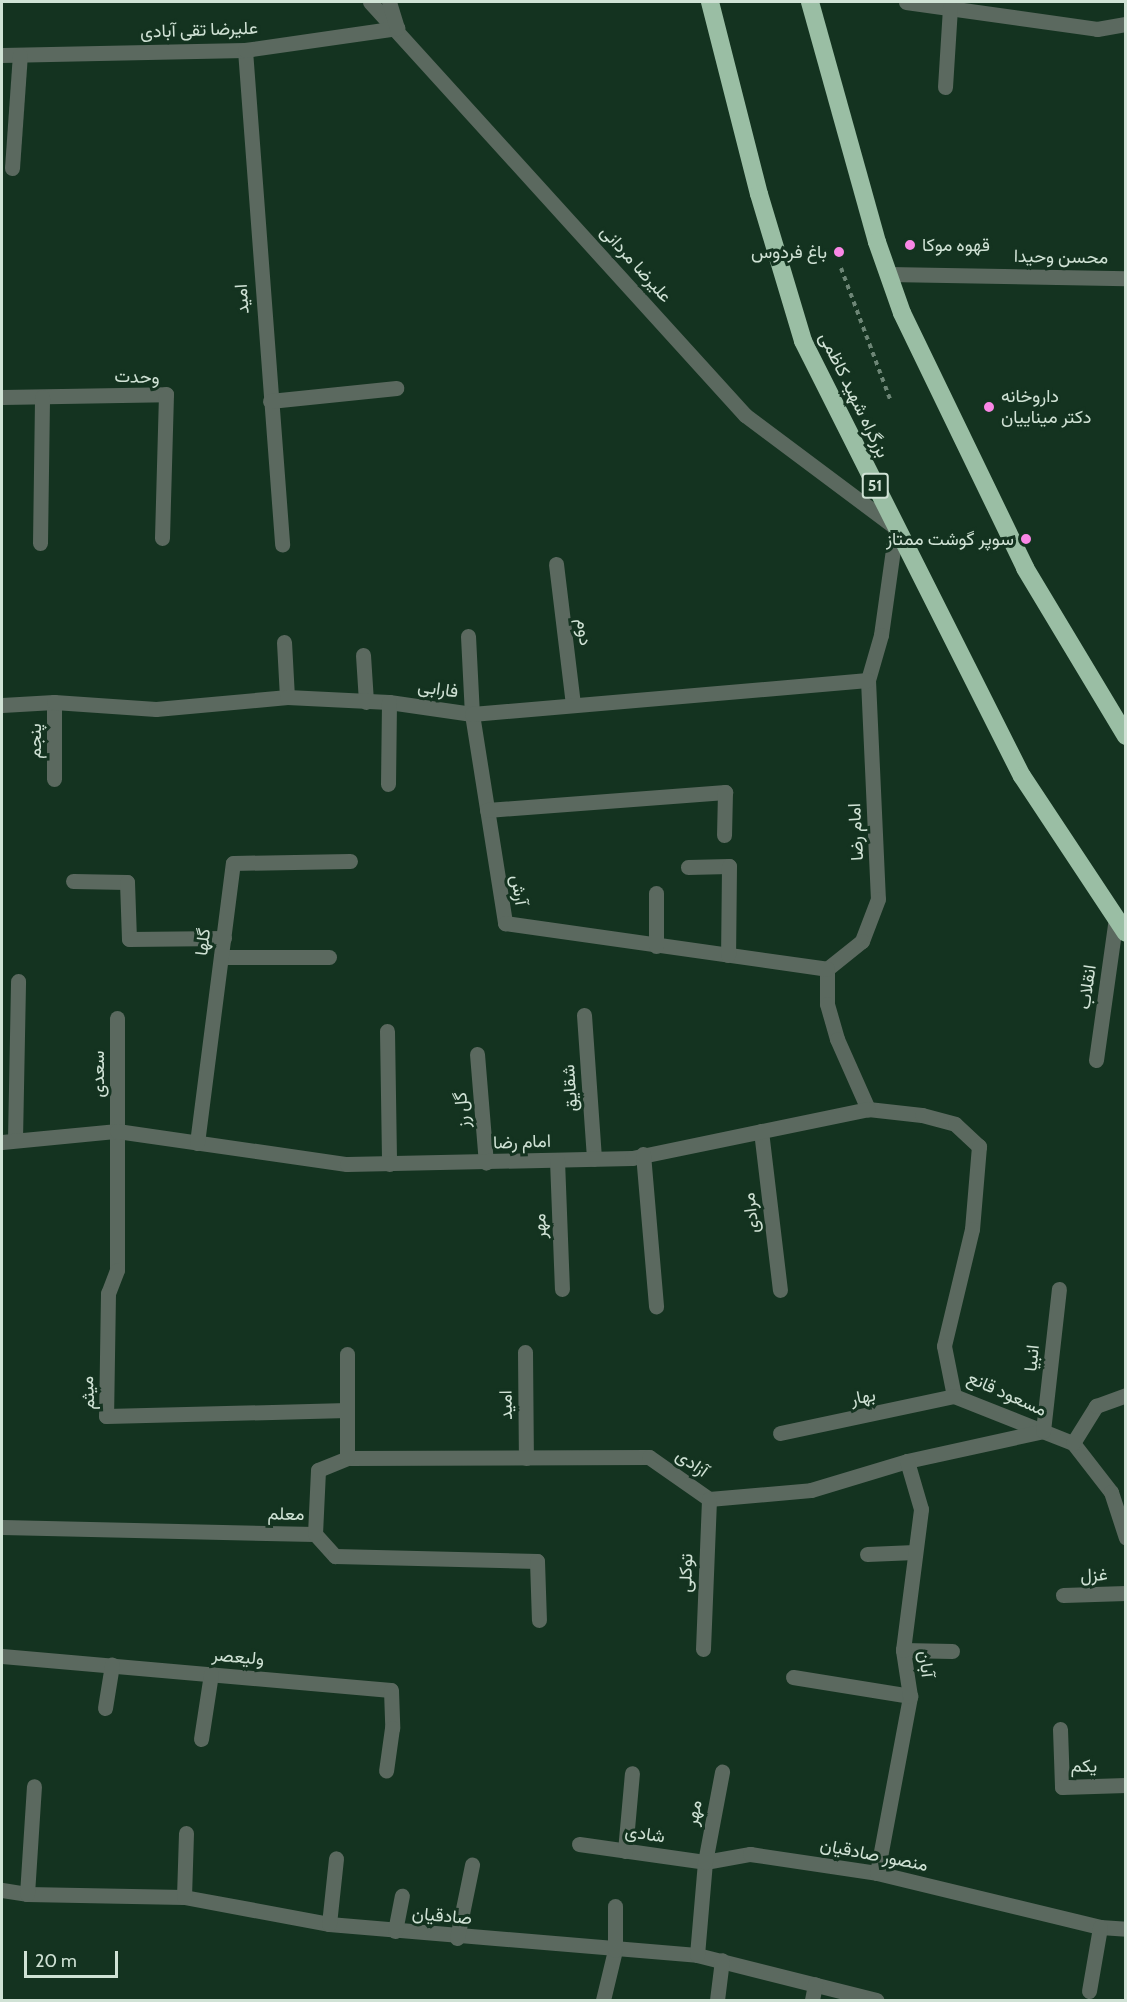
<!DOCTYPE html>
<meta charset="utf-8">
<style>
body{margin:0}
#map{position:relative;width:1127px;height:2002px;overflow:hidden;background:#143320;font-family:Cabin,Vazirmatn,sans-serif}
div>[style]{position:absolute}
.path>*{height:4px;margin-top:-2px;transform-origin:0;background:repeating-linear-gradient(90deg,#6d8676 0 4.5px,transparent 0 9px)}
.minor>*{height:15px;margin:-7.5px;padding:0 7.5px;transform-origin:7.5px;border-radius:7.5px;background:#5b695f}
.highway>*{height:18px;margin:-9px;padding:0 9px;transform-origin:9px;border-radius:9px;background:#9abea4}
.dots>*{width:16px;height:16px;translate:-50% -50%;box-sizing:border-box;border:3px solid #143320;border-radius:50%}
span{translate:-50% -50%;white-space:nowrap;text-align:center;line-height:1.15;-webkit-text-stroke:6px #143320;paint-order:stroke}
.shield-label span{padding:2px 4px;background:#143320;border:2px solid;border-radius:4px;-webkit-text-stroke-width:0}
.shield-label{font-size:16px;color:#d0e2d5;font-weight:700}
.street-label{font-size:18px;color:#d0e2d5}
.poi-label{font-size:18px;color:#d0e2d5}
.left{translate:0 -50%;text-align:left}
.right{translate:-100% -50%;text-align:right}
.frame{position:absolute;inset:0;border:3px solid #d0e2d5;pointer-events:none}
.scale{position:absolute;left:24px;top:1951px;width:94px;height:27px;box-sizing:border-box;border:3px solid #d0e2d5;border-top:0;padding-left:8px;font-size:18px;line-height:21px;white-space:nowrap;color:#d0e2d5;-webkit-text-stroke:4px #143320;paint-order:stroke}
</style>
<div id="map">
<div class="path">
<div style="left:841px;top:268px;width:143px;rotate:69.5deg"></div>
</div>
<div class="minor">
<div style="left:370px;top:2px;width:558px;rotate:47.76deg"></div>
<div style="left:745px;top:415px;width:189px;rotate:36.8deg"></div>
<div style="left:896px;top:528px;width:108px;rotate:98deg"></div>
<div style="left:881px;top:635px;width:47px;rotate:106.1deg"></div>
<div style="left:868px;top:680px;width:219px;rotate:87.4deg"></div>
<div style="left:878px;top:899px;width:45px;rotate:110.9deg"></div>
<div style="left:862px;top:941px;width:45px;rotate:141.3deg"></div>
<div style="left:827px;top:969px;width:35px;rotate:90deg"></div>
<div style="left:827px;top:1004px;width:36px;rotate:74deg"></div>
<div style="left:837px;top:1039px;width:77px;rotate:66.1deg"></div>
<div style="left:868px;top:1109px;width:54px;rotate:6.3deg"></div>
<div style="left:922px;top:1115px;width:34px;rotate:15deg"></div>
<div style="left:955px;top:1124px;width:33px;rotate:43deg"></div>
<div style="left:979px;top:1146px;width:83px;rotate:94.8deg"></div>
<div style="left:972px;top:1229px;width:120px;rotate:103.5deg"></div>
<div style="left:944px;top:1346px;width:51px;rotate:78.7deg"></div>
<div style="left:954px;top:1396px;width:128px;rotate:21.6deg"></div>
<div style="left:1073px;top:1443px;width:62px;rotate:52.2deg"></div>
<div style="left:1111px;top:1492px;width:48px;rotate:71.9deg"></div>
<div style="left:906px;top:2px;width:193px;rotate:8deg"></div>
<div style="left:1097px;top:29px;width:29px;rotate:-10deg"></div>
<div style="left:245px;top:50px;width:496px;rotate:85.7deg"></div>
<div style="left:2px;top:55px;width:243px;rotate:-1.2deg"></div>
<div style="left:245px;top:50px;width:154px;rotate:-8.2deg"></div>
<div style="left:397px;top:28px;width:27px;rotate:-107deg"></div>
<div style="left:945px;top:87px;width:79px;rotate:-86.4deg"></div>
<div style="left:12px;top:168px;width:113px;rotate:-86deg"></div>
<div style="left:888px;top:274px;width:238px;rotate:1deg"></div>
<div style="left:2px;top:397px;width:164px;rotate:-1deg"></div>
<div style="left:166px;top:394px;width:144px;rotate:91.6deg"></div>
<div style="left:270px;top:401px;width:127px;rotate:-5.9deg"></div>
<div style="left:40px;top:543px;width:146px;rotate:-89.2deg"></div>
<div style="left:556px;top:564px;width:141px;rotate:83.1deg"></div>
<div style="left:468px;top:636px;width:78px;rotate:87.1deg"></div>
<div style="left:472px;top:714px;width:212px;rotate:81deg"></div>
<div style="left:505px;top:923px;width:325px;rotate:8.1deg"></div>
<div style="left:284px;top:642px;width:55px;rotate:86.9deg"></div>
<div style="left:363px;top:655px;width:47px;rotate:86.3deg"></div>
<div style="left:54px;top:702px;width:77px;rotate:90deg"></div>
<div style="left:2px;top:705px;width:52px;rotate:-3.3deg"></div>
<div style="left:54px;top:702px;width:102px;rotate:3.9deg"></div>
<div style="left:156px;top:709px;width:132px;rotate:-5.2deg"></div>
<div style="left:287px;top:697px;width:102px;rotate:2.8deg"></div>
<div style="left:389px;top:702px;width:84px;rotate:8.2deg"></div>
<div style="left:472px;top:714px;width:397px;rotate:-4.9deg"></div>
<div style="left:388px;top:784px;width:82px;rotate:-89.3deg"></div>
<div style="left:487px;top:810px;width:239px;rotate:-4.3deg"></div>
<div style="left:725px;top:792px;width:43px;rotate:91.3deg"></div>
<div style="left:688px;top:867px;width:41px;rotate:-1.4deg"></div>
<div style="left:729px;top:866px;width:89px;rotate:90.6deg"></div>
<div style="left:73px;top:881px;width:54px;rotate:1.1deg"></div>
<div style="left:127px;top:882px;width:57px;rotate:88deg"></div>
<div style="left:129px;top:939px;width:95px;rotate:-0.6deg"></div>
<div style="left:656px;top:946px;width:53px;rotate:-90deg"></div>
<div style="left:221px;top:957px;width:108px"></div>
<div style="left:584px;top:1015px;width:144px;rotate:86deg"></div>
<div style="left:117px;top:1018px;width:252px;rotate:90deg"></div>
<div style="left:117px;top:1270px;width:25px;rotate:111deg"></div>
<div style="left:108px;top:1293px;width:123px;rotate:90.9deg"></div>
<div style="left:106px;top:1416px;width:241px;rotate:-1.4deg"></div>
<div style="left:387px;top:1031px;width:133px;rotate:89.1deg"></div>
<div style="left:477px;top:1054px;width:109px;rotate:85.3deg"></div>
<div style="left:1096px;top:1060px;width:143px;rotate:-82deg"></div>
<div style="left:761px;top:1131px;width:160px;rotate:83.2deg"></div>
<div style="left:15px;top:1140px;width:159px;rotate:-88.9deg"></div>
<div style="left:2px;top:1142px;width:116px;rotate:-5.5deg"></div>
<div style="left:117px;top:1131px;width:232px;rotate:8.2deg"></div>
<div style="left:347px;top:1164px;width:285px;rotate:-1.2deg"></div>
<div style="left:632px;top:1158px;width:241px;rotate:-11.7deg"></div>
<div style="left:197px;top:1143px;width:282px;rotate:-82.7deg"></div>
<div style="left:233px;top:863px;width:117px;rotate:-1deg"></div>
<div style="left:643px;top:1154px;width:153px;rotate:85.1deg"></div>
<div style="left:557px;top:1160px;width:129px;rotate:87.8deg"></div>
<div style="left:525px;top:1352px;width:106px;rotate:89.5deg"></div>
<div style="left:780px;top:1433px;width:178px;rotate:-12deg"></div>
<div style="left:1073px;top:1443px;width:44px;rotate:-58.1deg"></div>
<div style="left:1096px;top:1406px;width:32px;rotate:-20deg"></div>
<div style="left:347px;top:1458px;width:302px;rotate:-0.2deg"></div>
<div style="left:649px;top:1457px;width:73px;rotate:35deg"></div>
<div style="left:709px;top:1499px;width:102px;rotate:-5deg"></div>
<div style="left:811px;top:1490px;width:100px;rotate:-16.8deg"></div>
<div style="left:907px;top:1461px;width:139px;rotate:-12.4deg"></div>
<div style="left:1043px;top:1431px;width:143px;rotate:-83.6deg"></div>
<div style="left:2px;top:1527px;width:313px;rotate:1.3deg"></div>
<div style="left:315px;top:1534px;width:30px;rotate:48deg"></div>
<div style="left:335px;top:1556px;width:202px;rotate:1.4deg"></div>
<div style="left:537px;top:1561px;width:59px;rotate:88.1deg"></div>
<div style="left:315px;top:1534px;width:64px;rotate:-87.3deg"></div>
<div style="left:318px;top:1470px;width:31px;rotate:-22deg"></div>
<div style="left:347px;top:1458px;width:104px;rotate:-90deg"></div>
<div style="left:867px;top:1554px;width:48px;rotate:-2.4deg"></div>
<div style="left:1063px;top:1595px;width:63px;rotate:-1.8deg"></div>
<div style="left:703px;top:1649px;width:150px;rotate:-87.7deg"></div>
<div style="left:903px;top:1650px;width:49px;rotate:1.2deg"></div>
<div style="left:2px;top:1656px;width:390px;rotate:5deg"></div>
<div style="left:391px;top:1690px;width:38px;rotate:88deg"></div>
<div style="left:392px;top:1728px;width:43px;rotate:97.9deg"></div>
<div style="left:793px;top:1677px;width:119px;rotate:9.2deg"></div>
<div style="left:105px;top:1708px;width:44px;rotate:-80.8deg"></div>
<div style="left:1060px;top:1729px;width:58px;rotate:88deg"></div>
<div style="left:1062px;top:1787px;width:64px;rotate:-1.8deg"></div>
<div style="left:201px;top:1739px;width:66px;rotate:-81.3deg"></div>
<div style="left:579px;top:1844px;width:127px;rotate:8.1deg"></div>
<div style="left:705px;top:1862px;width:46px;rotate:-10.1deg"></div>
<div style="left:750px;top:1854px;width:128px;rotate:8.5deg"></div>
<div style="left:877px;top:1873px;width:229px;rotate:13.6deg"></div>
<div style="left:1100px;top:1927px;width:26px;rotate:4deg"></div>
<div style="left:625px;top:1851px;width:78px;rotate:-84.9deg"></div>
<div style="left:877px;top:1873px;width:180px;rotate:-79.4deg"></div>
<div style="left:910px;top:1696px;width:47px;rotate:-98.7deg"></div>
<div style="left:903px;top:1650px;width:142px;rotate:-82.7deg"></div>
<div style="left:921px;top:1509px;width:50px;rotate:-106.3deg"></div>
<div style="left:2px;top:1890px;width:25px;rotate:9deg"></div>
<div style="left:27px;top:1894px;width:157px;rotate:1.1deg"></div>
<div style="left:184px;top:1897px;width:147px;rotate:10.5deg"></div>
<div style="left:329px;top:1924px;width:369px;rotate:4.8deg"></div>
<div style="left:697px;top:1955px;width:185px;rotate:14.1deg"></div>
<div style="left:27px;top:1894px;width:108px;rotate:-86.3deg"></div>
<div style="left:184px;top:1897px;width:64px;rotate:-88.2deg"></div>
<div style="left:329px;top:1924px;width:66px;rotate:-83.9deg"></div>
<div style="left:395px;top:1931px;width:36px;rotate:-79deg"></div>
<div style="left:457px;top:1938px;width:75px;rotate:-78.4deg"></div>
<div style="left:697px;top:1955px;width:93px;rotate:-85.1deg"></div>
<div style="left:705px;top:1862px;width:92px;rotate:-79.3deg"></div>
<div style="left:1089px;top:1991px;width:65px;rotate:-80.2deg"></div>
<div style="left:603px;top:2000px;width:51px;rotate:-76.5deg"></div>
<div style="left:615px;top:1950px;width:44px;rotate:-90deg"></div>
<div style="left:717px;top:2000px;width:40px;rotate:-82.9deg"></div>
<div style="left:812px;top:2000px;width:16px;rotate:-79deg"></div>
</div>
<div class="highway">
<div style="left:710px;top:2px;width:198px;rotate:75.7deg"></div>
<div style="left:759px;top:194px;width:153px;rotate:73.3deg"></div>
<div style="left:803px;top:341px;width:487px;rotate:63.3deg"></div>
<div style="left:1022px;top:776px;width:188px;rotate:56.5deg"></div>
<div style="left:810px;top:2px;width:249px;rotate:74.4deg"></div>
<div style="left:877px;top:242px;width:75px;rotate:70.6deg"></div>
<div style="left:902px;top:313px;width:283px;rotate:64.2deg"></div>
<div style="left:1025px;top:568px;width:196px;rotate:59deg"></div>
</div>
<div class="dots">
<div style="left:910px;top:245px;background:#fa87e6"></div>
<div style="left:839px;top:252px;background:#fa87e6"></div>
<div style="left:989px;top:407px;background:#fa87e6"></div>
<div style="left:1026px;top:539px;background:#fa87e6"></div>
</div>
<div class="shield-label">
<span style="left:875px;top:486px">51</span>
</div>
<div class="street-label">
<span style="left:199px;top:30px;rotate:-2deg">علیرضا تقی آبادی</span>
<span style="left:1061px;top:257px;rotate:1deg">محسن وحیدا</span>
<span style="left:636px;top:264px;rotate:48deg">علیرضا مردانی</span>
<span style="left:242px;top:299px;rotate:-94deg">امید</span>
<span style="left:137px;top:377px;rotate:2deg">وحدت</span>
<span style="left:854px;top:395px;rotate:64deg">بزرگراه شهید کاظمی</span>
<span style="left:584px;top:632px;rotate:83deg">دوم</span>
<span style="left:438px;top:689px;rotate:8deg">فارابی</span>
<span style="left:35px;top:741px;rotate:-90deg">پنجم</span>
<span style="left:856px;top:832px;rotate:-93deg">امام رضا</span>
<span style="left:519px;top:890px;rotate:81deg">آرش</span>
<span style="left:203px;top:942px;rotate:-83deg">گلها</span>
<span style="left:1087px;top:987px;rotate:-82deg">انقلاب</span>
<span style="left:98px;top:1074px;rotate:-90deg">سعدی</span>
<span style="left:570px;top:1088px;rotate:-94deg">شقایق</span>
<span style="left:462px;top:1110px;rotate:-95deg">گل رز</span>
<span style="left:522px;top:1142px;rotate:-2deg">امام رضا</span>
<span style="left:751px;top:1213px;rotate:-97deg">مرادی</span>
<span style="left:540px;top:1226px;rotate:-92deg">مهر</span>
<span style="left:1032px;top:1358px;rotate:-84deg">انبیا</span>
<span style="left:88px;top:1393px;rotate:-93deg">میثم</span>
<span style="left:1007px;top:1394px;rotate:24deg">مسعود قانع</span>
<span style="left:863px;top:1397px;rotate:-11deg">بهار</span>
<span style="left:506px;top:1405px;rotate:-91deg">امید</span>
<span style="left:692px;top:1463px;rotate:35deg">آزادی</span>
<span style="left:286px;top:1514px;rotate:1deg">معلم</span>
<span style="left:686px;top:1573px;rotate:-88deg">توکلی</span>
<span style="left:1094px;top:1575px;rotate:-2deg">غزل</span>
<span style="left:238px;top:1657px;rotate:5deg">ولیعصر</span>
<span style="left:926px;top:1664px;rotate:83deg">آبان</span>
<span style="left:1084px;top:1766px;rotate:1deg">یکم</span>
<span style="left:694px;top:1813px;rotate:-80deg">مهر</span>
<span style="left:645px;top:1834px;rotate:8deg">شادی</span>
<span style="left:874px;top:1855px;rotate:11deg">منصور صادقیان</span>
<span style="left:442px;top:1916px;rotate:5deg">صادقیان</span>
</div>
<div class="poi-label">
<span class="left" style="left:922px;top:245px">قهوه موکا</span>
<span class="right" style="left:827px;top:252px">باغ فردوس</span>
<span class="left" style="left:1001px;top:407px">داروخانه<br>دکتر میناییان</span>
<span class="right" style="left:1014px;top:539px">سوپر گوشت ممتاز</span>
</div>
<div class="frame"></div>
<div class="scale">20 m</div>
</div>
